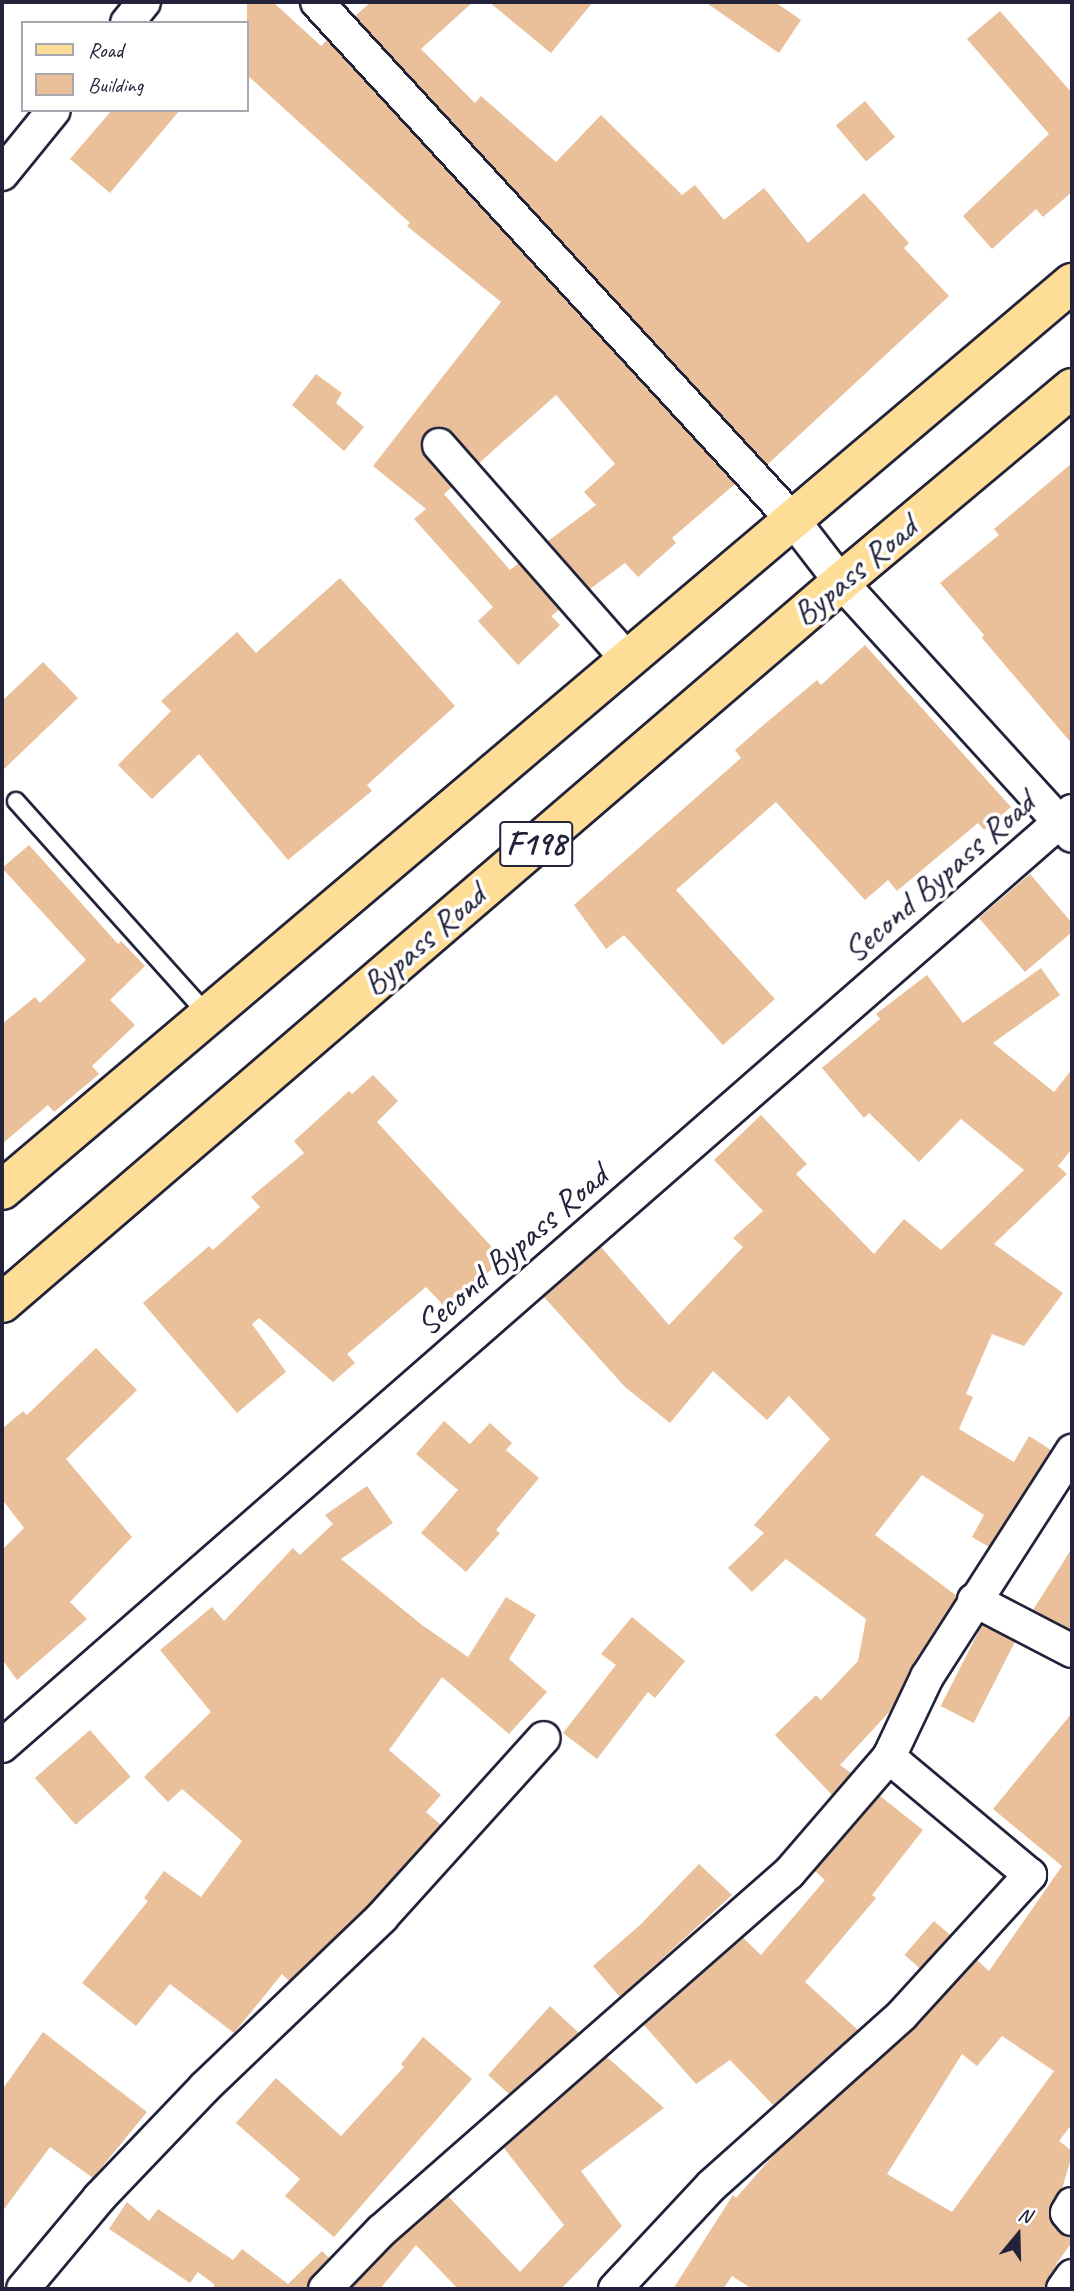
<!DOCTYPE html>
<style>
body{margin:0}
#map{position:relative;width:1074px;height:2291px;overflow:hidden;background:#fff;font-family:Caveat,sans-serif}
div>[style]{position:absolute}
.building>*{inset:0;background:#e9c099;transform-origin:0 0}
.roads{filter:drop-shadow(2px 0 #22223b) drop-shadow(-2px 0 #22223b) drop-shadow(0 2px #22223b) drop-shadow(0 -2px #22223b)}
.service>*{height:16px;margin:-8px;padding:0 8px;transform-origin:8px;border-radius:8px;background:#fff}
.minor>*{height:32px;margin:-16px;padding:0 16px;transform-origin:16px;border-radius:16px;background:#fff}
.primary>*{height:38px;margin:-19px;padding:0 19px;transform-origin:19px;border-radius:19px;background:#fedd96}
span{translate:-50% -50%;white-space:nowrap;text-align:center;line-height:1.15;-webkit-text-stroke:7px #fff;paint-order:stroke}
.shield-label span{padding:2px 5px;background:#fff;border:2px solid;border-radius:5px;-webkit-text-stroke-width:0}
.shield-label{font-size:33px;color:#22223b;font-weight:700}
.street-label{font-size:35px;color:#22223b}
.frame{position:absolute;inset:0;border:4px solid #22223b;pointer-events:none}
.legend{position:absolute;left:21px;top:21px;width:228px;height:91px;box-sizing:border-box;background:#fff;border:2px solid #a7a7b1;margin:0;padding:9px 12px;list-style:none;font-size:21px;color:#22223b}
.legend li{display:flex;align-items:center;gap:14px;height:35px}
.legend b{width:35px;border:2px solid #a7a7b1}
.north{position:absolute;left:983px;top:2200px;width:70px;height:70px;-webkit-text-stroke:5px #fff;paint-order:stroke;rotate:19deg;font-size:19px;font-weight:700;line-height:28px;text-align:center;color:#22223b}
.north::after{content:'';display:block;margin:auto;width:24px;height:32px;background:#22223b;clip-path:polygon(50% 0,100% 100%,50% 72%,0 100%)}
</style>
<div id="map">
<div class="building">
<div style="clip-path:polygon(247px 2px,273px 2px,321px 46px,327px 40px,735px 484px,672px 538px,676px 543px,638px 577px,625px 563px,590px 589px,548px 541px,596px 505px,584px 492px,615px 464px,556px 395px,479px 463px,445px 428px,436px 427px,427px 431px,421px 440px,421px 449px,452px 487px,444px 494px,510px 570px,519px 563px,559px 610px,551px 616px,560px 625px,518px 665px,478px 621px,493px 607px,414px 519px,426px 509px,373px 466px,501px 302px,407px 226px,410px 223px,247px 75px)"></div>
<div style="clip-path:polygon(371px 2px,473px 2px,421px 49px,475px 103px,481px 96px,556px 162px,601px 115px,682px 195px,695px 185px,724px 220px,764px 188px,808px 243px,864px 193px,909px 243px,904px 248px,949px 296px,767px 465px,355px 16px)"></div>
<div style="clip-path:polygon(489px 2px,593px 2px,551px 53px)"></div>
<div style="clip-path:polygon(705px 2px,775px 2px,801px 20px,779px 53px)"></div>
<div style="clip-path:polygon(1000px 11px,1072px 93px,1072px 192px,1043px 217px,1036px 209px,992px 249px,963px 216px,1049px 134px,967px 39px)"></div>
<div style="left:865px;top:101px;width:47px;height:38px;rotate:50deg"></div>
<div style="clip-path:polygon(112px 110px,180px 110px,110px 193px,70px 159px)"></div>
<div style="clip-path:polygon(316px 374px,342px 393px,336px 403px,364px 427px,344px 451px,292px 405px)"></div>
<div style="clip-path:polygon(1072px 463px,1072px 744px,982px 638px,984px 635px,940px 583px,999px 535px,994px 529px)"></div>
<div style="clip-path:polygon(340px 578px,455px 706px,367px 785px,372px 791px,288px 860px,199px 754px,152px 799px,118px 765px,171px 711px,161px 701px,237px 632px,256px 653px)"></div>
<div style="clip-path:polygon(865px 645px,1011px 807px,984px 830px,978px 823px,897px 891px,888px 880px,865px 900px,776px 802px,676px 890px,775px 999px,723px 1045px,624px 935px,606px 949px,574px 905px,741px 758px,735px 750px,760px 728px,817px 680px,821px 685px)"></div>
<div style="clip-path:polygon(43px 662px,78px 698px,2px 771px,2px 701px)"></div>
<div style="clip-path:polygon(29px 845px,118px 944px,121px 941px,145px 966px,110px 1000px,135px 1025px,92px 1066px,99px 1074px,54px 1112px,48px 1105px,2px 1144px,2px 1024px,35px 997px,40px 1003px,86px 960px,2px 868px)"></div>
<div style="clip-path:polygon(1030px 874px,1072px 923px,1072px 932px,1025px 972px,979px 918px)"></div>
<div style="clip-path:polygon(1041px 968px,1060px 995px,993px 1043px,1054px 1092px,1072px 1069px,1072px 1149px,1058px 1166px,1067px 1174px,994px 1244px,1063px 1293px,1024px 1346px,992px 1334px,966px 1394px,973px 1397px,959px 1429px,1014px 1462px,1029px 1436px,1051px 1450px,989px 1547px,972px 1537px,984px 1515px,922px 1475px,875px 1535px,957px 1596px,911px 1667px,892px 1709px,840px 1765px,851px 1773px,832px 1795px,775px 1735px,816px 1695px,821px 1700px,858px 1661px,866px 1619px,786px 1559px,752px 1592px,728px 1568px,764px 1533px,754px 1525px,830px 1439px,789px 1396px,767px 1420px,713px 1371px,670px 1423px,625px 1387px,544px 1297px,601px 1247px,669px 1325px,743px 1247px,733px 1238px,763px 1211px,714px 1160px,761px 1115px,807px 1164px,796px 1174px,874px 1254px,904px 1219px,941px 1250px,1024px 1170px,961px 1119px,919px 1162px,869px 1113px,864px 1118px,822px 1068px,880px 1019px,876px 1014px,927px 975px,963px 1023px)"></div>
<div style="clip-path:polygon(373px 1075px,398px 1101px,377px 1122px,503px 1259px,447px 1309px,426px 1287px,347px 1354px,355px 1363px,333px 1382px,259px 1318px,252px 1324px,286px 1372px,237px 1413px,143px 1303px,209px 1246px,213px 1250px,260px 1207px,251px 1197px,304px 1153px,294px 1141px,349px 1091px,352px 1094px)"></div>
<div style="clip-path:polygon(96px 1348px,137px 1390px,66px 1459px,132px 1537px,70px 1602px,87px 1619px,17px 1680px,2px 1659px,2px 1550px,24px 1528px,2px 1499px,2px 1429px,23px 1411px,27px 1415px)"></div>
<div style="clip-path:polygon(444px 1421px,470px 1444px,490px 1423px,512px 1443px,506px 1450px,539px 1478px,496px 1530px,500px 1533px,466px 1572px,421px 1533px,458px 1490px,416px 1454px)"></div>
<div style="clip-path:polygon(367px 1486px,393px 1523px,341px 1559px,422px 1625px,468px 1657px,506px 1597px,536px 1615px,509px 1659px,547px 1692px,509px 1734px,442px 1677px,389px 1750px,441px 1795px,426px 1812px,441px 1825px,369px 1904px,289px 1981px,282px 1974px,234px 2033px,170px 1984px,136px 2026px,82px 1983px,148px 1901px,144px 1898px,164px 1871px,201px 1897px,242px 1841px,182px 1789px,168px 1802px,144px 1777px,211px 1712px,160px 1650px,212px 1607px,224px 1621px,293px 1548px,300px 1555px,333px 1524px,325px 1515px)"></div>
<div style="clip-path:polygon(1072px 1548px,1072px 1630px,1033px 1610px)"></div>
<div style="clip-path:polygon(632px 1617px,685px 1661px,655px 1698px,648px 1692px,597px 1759px,563px 1733px,616px 1665px,601px 1654px)"></div>
<div style="left:982px;top:1625px;width:37px;height:91px;rotate:27deg"></div>
<div style="clip-path:polygon(evenodd,1072px 1713px,1072px 2124px,1059px 2141px,1072px 2151px,1072px 2155px,1062px 2189px,1051px 2204px,1049px 2214px,1053px 2225px,1065px 2236px,1072px 2237px,1072px 2242px,1057px 2263px,1045px 2289px,752px 2289px,732px 2276px,723px 2289px,673px 2289px,733px 2195px,736px 2198px,778px 2150px,914px 2029px,977px 1960px,989px 1971px,1062px 1866px,993px 1809px,1072px 1713px,1002px 2036px,1054px 2071px,952px 2212px,887px 2174px,962px 2054px,977px 2066px,1002px 2036px)"></div>
<div style="left:90px;top:1730px;width:62px;height:73px;rotate:49deg"></div>
<div style="clip-path:polygon(880px 1796px,923px 1830px,872px 1895px,876px 1898px,805px 1982px,858px 2030px,773px 2105px,730px 2060px,696px 2084px,644px 2025px,743px 1938px,761px 1955px,825px 1880px,815px 1871px)"></div>
<div style="clip-path:polygon(699px 1864px,732px 1895px,620px 1997px,593px 1966px,640px 1925px)"></div>
<div style="left:934px;top:1921px;width:21px;height:45px;rotate:41deg"></div>
<div style="clip-path:polygon(550px 2006px,579px 2033px,509px 2094px,488px 2075px)"></div>
<div style="clip-path:polygon(43px 2032px,147px 2112px,93px 2178px,50px 2147px,2px 2212px,2px 2090px)"></div>
<div style="clip-path:polygon(423px 2037px,472px 2079px,334px 2237px,285px 2196px,300px 2179px,236px 2123px,276px 2078px,341px 2136px,404px 2067px,401px 2064px)"></div>
<div style="clip-path:polygon(607px 2057px,664px 2108px,581px 2171px,622px 2226px,561px 2289px,458px 2289px,416px 2245px,380px 2289px,350px 2289px,394px 2244px,448px 2196px,520px 2272px,564px 2225px,504px 2148px)"></div>
<div style="clip-path:polygon(127px 2202px,149px 2221px,158px 2209px,233px 2260px,242px 2249px,288px 2284px,322px 2251px,329px 2258px,311px 2277px,307px 2289px,211px 2289px,215px 2285px,198px 2272px,190px 2283px,109px 2229px)"></div>
</div>
<div class="roads">
<div class="service">
<div style="left:16px;top:801px;width:288px;rotate:48.1deg"></div>
</div>
<div class="minor">
<div style="left:317px;top:2px;width:703px;rotate:47.42deg"></div>
<div style="left:793px;top:520px;width:78px;rotate:52.3deg"></div>
<div style="left:841px;top:582px;width:343px;rotate:47.7deg"></div>
<div style="left:127px;top:23px;width:27px;rotate:-51deg"></div>
<div style="left:2px;top:174px;width:82px;rotate:-50.9deg"></div>
<div style="left:439px;top:445px;width:286px;rotate:48.7deg"></div>
<div style="left:974px;top:1600px;width:110px;rotate:27.5deg"></div>
<div style="left:2px;top:1746px;width:1421px;rotate:-41.15deg"></div>
<div style="left:1072px;top:2204px;width:10px;rotate:119deg"></div>
<div style="left:1067px;top:2213px;width:8px;rotate:50deg"></div>
<div style="left:23px;top:2289px;width:119px;rotate:-50.1deg"></div>
<div style="left:99px;top:2198px;width:153px;rotate:-46.3deg"></div>
<div style="left:205px;top:2087px;width:245px;rotate:-43.8deg"></div>
<div style="left:382px;top:1917px;width:241px;rotate:-47.9deg"></div>
<div style="left:325px;top:2289px;width:81px;rotate:-46deg"></div>
<div style="left:381px;top:2231px;width:543px;rotate:-41.27deg"></div>
<div style="left:789px;top:1873px;width:153px;rotate:-49.2deg"></div>
<div style="left:889px;top:1757px;width:89px;rotate:-64.6deg"></div>
<div style="left:927px;top:1677px;width:269px;rotate:-57.3deg"></div>
<div style="left:615px;top:2289px;width:141px;rotate:-47deg"></div>
<div style="left:711px;top:2186px;width:256px;rotate:-41.8deg"></div>
<div style="left:902px;top:2015px;width:190px;rotate:-47.6deg"></div>
<div style="left:1030px;top:1875px;width:184px;rotate:-140.1deg"></div>
<div style="left:1063px;top:2289px;width:16px;rotate:-55deg"></div>
</div>
<div class="primary">
<div style="left:2px;top:1190px;width:1403px;rotate:-40.29deg"></div>
<div style="left:2px;top:1303px;width:1106px;rotate:-40.67deg"></div>
<div style="left:841px;top:582px;width:302px;rotate:-40deg"></div>
</div>
</div>
<div class="shield-label">
<span style="left:536px;top:844px">F198</span>
</div>
<div class="street-label">
<span style="left:855px;top:571px;rotate:-40deg">Bypass Road</span>
<span style="left:939px;top:877px;rotate:-41deg">Second Bypass Road</span>
<span style="left:424px;top:940px;rotate:-41deg">Bypass Road</span>
<span style="left:512px;top:1250px;rotate:-41deg">Second Bypass Road</span>
</div>
<div class="frame"></div>
<ul class="legend">
<li><b style="height:9px;background:#fedd96"></b>Road</li>
<li><b style="height:19px;background:#e9c099"></b>Building</li>
</ul>
<div class="north">N</div>
</div>
